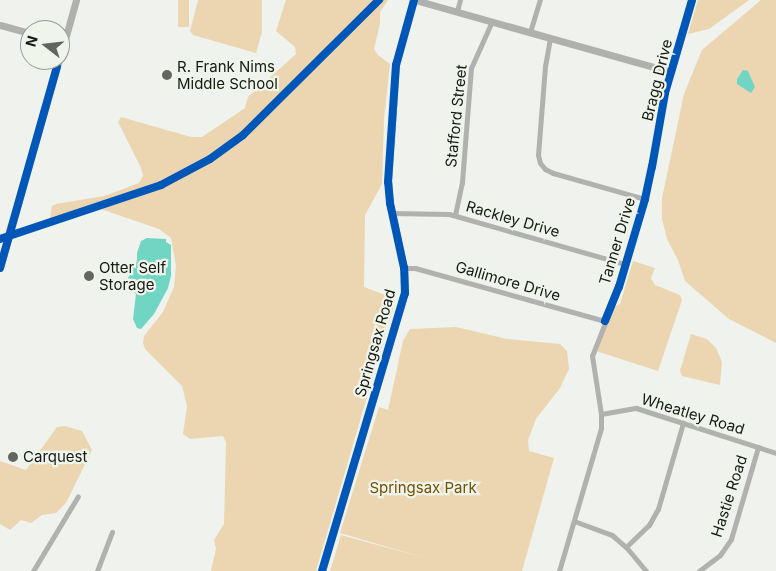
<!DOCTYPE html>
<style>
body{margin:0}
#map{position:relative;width:776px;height:571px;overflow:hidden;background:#eff2ed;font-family:Inter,sans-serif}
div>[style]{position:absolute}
.green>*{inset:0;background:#ebd6b1;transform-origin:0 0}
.water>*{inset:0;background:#71d5c3}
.street>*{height:5px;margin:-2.5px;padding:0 2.5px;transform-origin:2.5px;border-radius:2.5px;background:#b1b1b0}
.secondary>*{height:7px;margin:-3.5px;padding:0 3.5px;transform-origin:3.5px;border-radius:3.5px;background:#b0b1ad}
.cycleway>*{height:8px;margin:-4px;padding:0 4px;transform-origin:4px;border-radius:4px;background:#0057b8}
.dots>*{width:14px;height:14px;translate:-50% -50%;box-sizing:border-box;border:2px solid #eff5ea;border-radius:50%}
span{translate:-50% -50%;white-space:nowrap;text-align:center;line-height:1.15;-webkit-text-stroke:4.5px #eff5ea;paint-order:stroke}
.poi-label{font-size:15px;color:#171916}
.left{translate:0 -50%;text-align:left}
.street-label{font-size:15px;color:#171916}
.park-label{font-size:15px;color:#735007}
.north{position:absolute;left:20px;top:20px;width:50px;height:50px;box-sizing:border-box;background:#eff5ea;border:1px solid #999d95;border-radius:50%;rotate:286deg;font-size:14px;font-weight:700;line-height:20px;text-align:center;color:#171916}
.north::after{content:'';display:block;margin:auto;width:18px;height:22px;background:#636561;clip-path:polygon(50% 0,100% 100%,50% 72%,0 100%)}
</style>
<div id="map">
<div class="green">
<div style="left:178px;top:0;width:11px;height:27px"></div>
<div style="clip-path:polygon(198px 0,262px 0,262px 32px,256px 53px,193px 35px,190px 31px)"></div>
<div style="clip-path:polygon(286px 0,388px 0,380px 12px,380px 24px,374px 49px,378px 55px,390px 64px,384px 119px,382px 184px,365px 215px,364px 287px,388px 296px,394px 305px,316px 571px,211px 571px,216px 549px,214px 540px,224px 524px,226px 442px,223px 436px,190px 439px,183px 434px,187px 406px,182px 386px,145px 349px,143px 343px,144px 336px,163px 312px,174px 287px,176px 266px,171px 238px,159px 229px,92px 206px,53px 220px,50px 218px,52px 206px,56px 204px,104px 196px,139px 183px,143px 176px,141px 168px,118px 122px,121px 117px,191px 137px,202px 137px,245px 108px,248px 97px,296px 54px,295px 47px,276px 31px)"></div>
<div style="clip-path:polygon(698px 0,749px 0,709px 29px,688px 34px)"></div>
<div style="clip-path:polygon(761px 0,776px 0,776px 343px,729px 319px,685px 281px,678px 260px,667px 239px,662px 219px,662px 198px,684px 94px,702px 50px)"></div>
<div style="clip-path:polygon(633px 261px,655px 268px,651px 278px,655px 285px,680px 295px,682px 300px,658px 371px,596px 351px,614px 307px,620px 304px)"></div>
<div style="clip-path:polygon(456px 327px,507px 339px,560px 344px,567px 351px,569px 369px,560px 388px,536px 419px,528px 440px,529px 451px,554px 458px,522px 571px,330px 571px,341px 535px,425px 558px,340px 533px,379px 407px,388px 410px,403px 341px,410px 329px)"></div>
<div style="clip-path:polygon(691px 334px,707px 339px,716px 348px,722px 362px,720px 385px,682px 376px,680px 371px)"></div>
<div style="clip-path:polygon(65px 426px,82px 431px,92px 450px,66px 503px,56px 513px,42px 515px,31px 523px,21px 520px,10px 530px,0 524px,0 461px,26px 470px,57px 427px)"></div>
</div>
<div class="water">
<div style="clip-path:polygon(743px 70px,748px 71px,755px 87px,751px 93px,737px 84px,737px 79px)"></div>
<div style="clip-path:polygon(147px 238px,166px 239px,166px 242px,171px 245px,171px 276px,168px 288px,154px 314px,141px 329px,137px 328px,133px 319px,136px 294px,127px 285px,128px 278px,137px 261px,137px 253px,141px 241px)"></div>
</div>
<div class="street">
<div style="left:457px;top:11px;width:11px;rotate:-75deg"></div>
<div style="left:530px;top:32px;width:34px;rotate:-73deg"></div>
<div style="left:550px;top:38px;width:28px;rotate:100deg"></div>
<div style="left:545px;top:66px;width:89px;rotate:94.5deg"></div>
<div style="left:538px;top:155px;width:8px;rotate:76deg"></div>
<div style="left:540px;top:163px;width:8px;rotate:50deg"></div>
<div style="left:545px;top:169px;width:9px;rotate:27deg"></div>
<div style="left:553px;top:173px;width:96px;rotate:15.8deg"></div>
<div style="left:392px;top:213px;width:57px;rotate:1deg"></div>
<div style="left:449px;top:214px;width:183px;rotate:15.9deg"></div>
<div style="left:455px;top:215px;width:34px;rotate:-78deg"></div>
<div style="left:462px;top:182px;width:114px;rotate:-85.5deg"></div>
<div style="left:471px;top:68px;width:51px;rotate:-65.9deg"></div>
<div style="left:404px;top:268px;width:11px"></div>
<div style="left:415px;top:268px;width:197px;rotate:15.6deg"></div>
<div style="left:601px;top:414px;width:36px;rotate:-10deg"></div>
<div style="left:636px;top:408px;width:147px;rotate:17.8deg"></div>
<div style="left:574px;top:521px;width:40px;rotate:20.2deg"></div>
<div style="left:612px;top:535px;width:18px;rotate:41deg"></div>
<div style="left:626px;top:547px;width:31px;rotate:50deg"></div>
<div style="left:626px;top:547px;width:32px;rotate:-44deg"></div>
<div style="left:649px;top:525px;width:18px;rotate:-61deg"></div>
<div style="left:658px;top:509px;width:90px;rotate:-73.8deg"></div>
<div style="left:33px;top:571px;width:87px;rotate:-59deg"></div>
<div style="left:97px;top:571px;width:42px;rotate:-69deg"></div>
<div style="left:559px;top:571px;width:149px;rotate:-73.6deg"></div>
<div style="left:601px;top:428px;width:14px;rotate:-90deg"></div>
<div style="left:601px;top:414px;width:59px;rotate:-98.8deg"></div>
<div style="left:592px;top:356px;width:74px;rotate:-68.6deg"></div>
<div style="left:619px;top:287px;width:92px;rotate:-73.5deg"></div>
<div style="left:645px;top:199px;width:33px;rotate:-78deg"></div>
<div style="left:652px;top:167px;width:62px;rotate:-80.7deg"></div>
<div style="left:662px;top:106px;width:35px;rotate:-75deg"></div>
<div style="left:699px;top:571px;width:26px;rotate:-37deg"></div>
<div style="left:720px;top:555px;width:19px;rotate:-55deg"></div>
<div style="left:731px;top:539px;width:96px;rotate:-73.6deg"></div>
</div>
<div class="secondary">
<div style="left:415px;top:0;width:266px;rotate:15.7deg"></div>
<div style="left:671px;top:72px;width:75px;rotate:-73.7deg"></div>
<div style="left:0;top:25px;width:31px;rotate:15deg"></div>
<div style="left:60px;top:57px;width:59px;rotate:-74.3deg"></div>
<div style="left:0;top:268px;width:216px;rotate:-74.2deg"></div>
<div style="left:322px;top:571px;width:290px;rotate:-73.4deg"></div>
<div style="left:405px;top:293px;width:25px;rotate:-92deg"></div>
<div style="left:404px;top:268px;width:66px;rotate:-102.2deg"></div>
<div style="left:390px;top:203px;width:21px;rotate:-95deg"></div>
<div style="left:388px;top:182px;width:117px;rotate:-86.1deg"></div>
<div style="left:396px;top:65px;width:67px;rotate:-74.5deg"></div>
</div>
<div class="cycleway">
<div style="left:0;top:239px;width:170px;rotate:-18.5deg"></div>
<div style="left:161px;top:185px;width:55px;rotate:-28deg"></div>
<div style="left:210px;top:159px;width:41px;rotate:-36deg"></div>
<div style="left:243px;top:135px;width:192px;rotate:-44.8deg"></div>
<div style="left:0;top:268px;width:209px;rotate:-74.2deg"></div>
<div style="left:605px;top:321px;width:37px;rotate:-68deg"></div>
<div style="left:619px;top:287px;width:92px;rotate:-73.5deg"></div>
<div style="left:645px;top:199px;width:33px;rotate:-78deg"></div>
<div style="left:652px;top:167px;width:75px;rotate:-80deg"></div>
<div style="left:665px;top:93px;width:97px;rotate:-73.8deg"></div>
<div style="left:322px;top:571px;width:290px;rotate:-73.4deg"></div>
<div style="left:405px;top:293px;width:25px;rotate:-92deg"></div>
<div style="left:404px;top:268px;width:66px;rotate:-102.2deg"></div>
<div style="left:390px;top:203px;width:21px;rotate:-95deg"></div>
<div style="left:388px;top:182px;width:117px;rotate:-86.1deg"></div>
<div style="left:396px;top:65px;width:67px;rotate:-74.5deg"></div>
</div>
<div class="dots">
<div style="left:167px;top:75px;background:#636561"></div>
<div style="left:89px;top:276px;background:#636561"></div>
<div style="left:13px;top:457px;background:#636561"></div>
</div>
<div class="poi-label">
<span class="left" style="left:177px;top:75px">R. Frank Nims<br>Middle School</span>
<span class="left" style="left:99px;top:276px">Otter Self<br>Storage</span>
<span class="left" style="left:23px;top:457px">Carquest</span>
</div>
<div class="street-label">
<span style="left:657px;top:80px;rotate:-76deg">Bragg Drive</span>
<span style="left:456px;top:116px;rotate:-84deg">Stafford Street</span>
<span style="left:513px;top:219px;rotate:16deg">Rackley Drive</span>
<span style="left:617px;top:241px;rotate:-73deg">Tanner Drive</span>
<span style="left:508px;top:281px;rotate:16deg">Gallimore Drive</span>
<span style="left:375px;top:343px;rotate:-74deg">Springsax Road</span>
<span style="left:693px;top:414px;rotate:17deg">Wheatley Road</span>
<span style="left:729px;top:496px;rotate:-72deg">Hastie Road</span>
</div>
<div class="park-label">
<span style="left:423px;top:488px">Springsax Park</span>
</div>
<div class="north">N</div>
</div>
